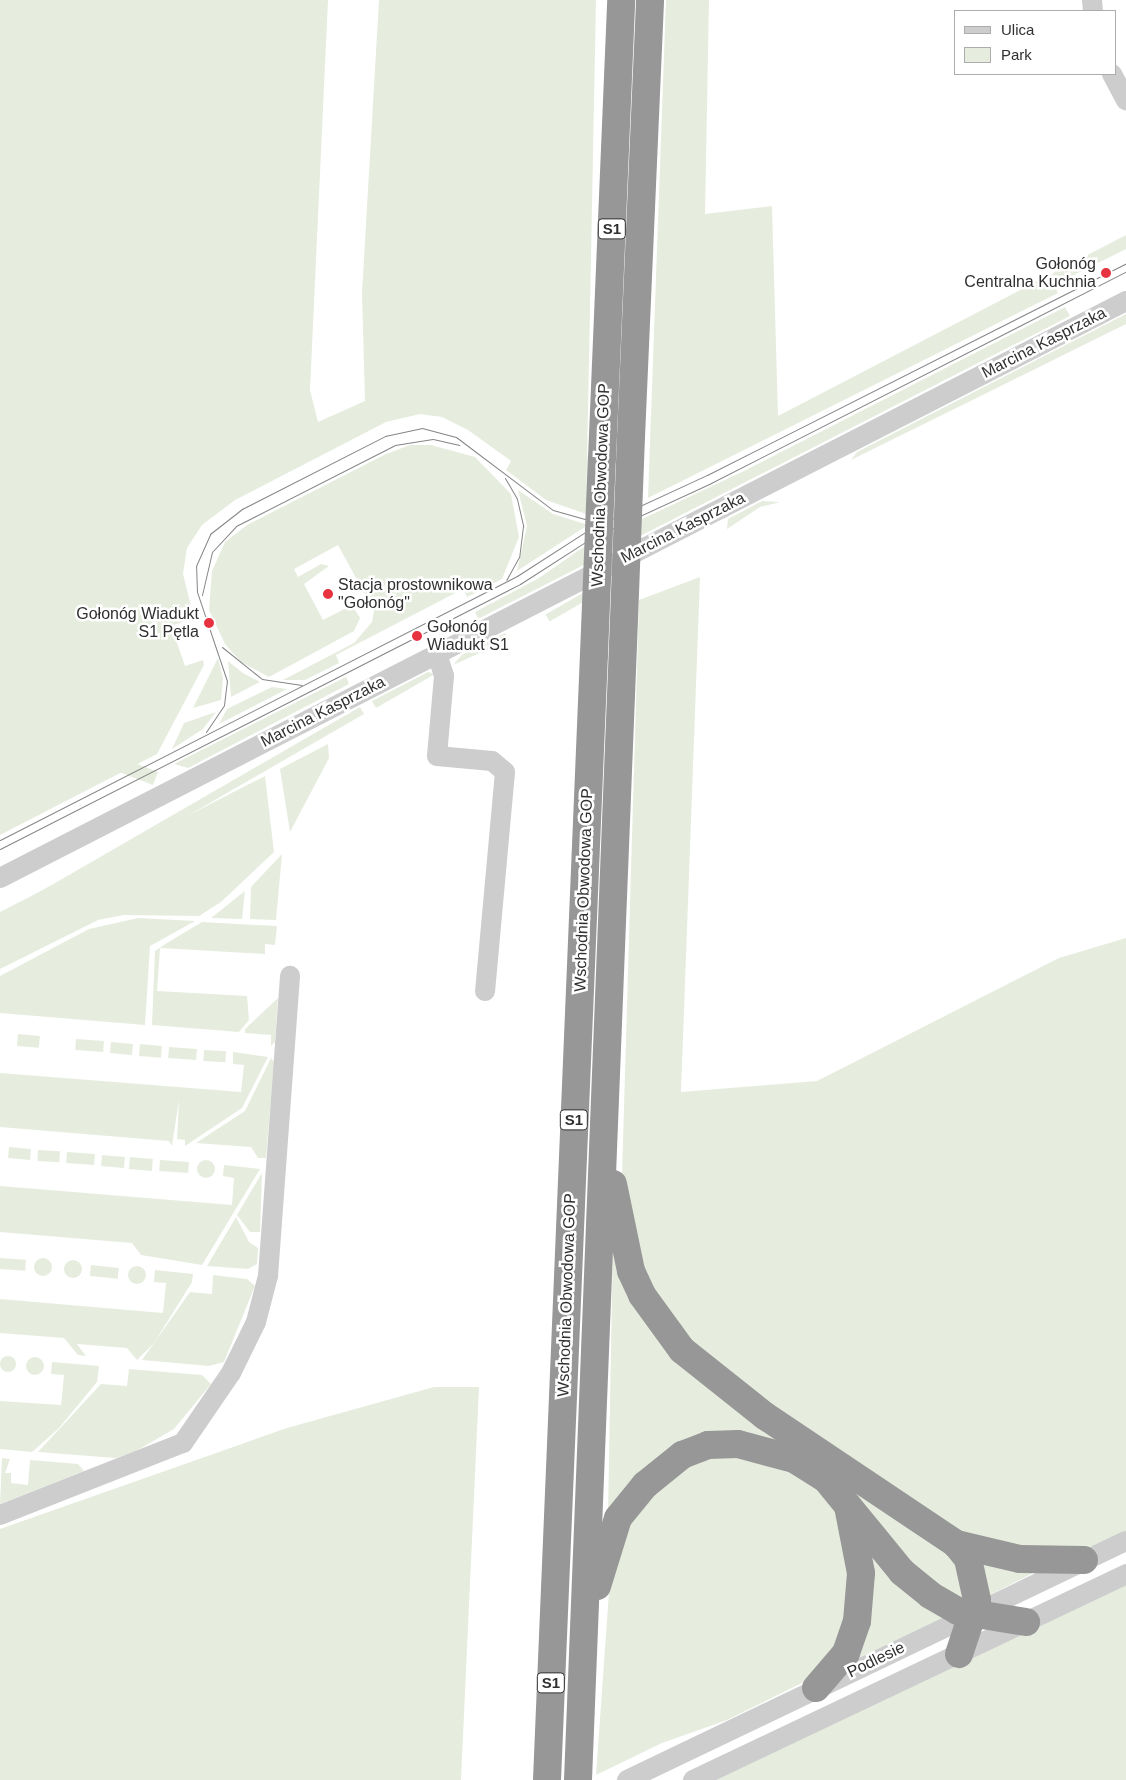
<!DOCTYPE html>
<meta charset="utf-8">
<style>
body{margin:0}
#map{position:relative;width:1126px;height:1780px;overflow:hidden;background:#fff;font-family:Helvetica,sans-serif}
div>[style]{position:absolute}
.green>*{inset:0;background:#e6edde;transform-origin:0 0}
.round{border-radius:50%}
.minor>*{height:20px;margin:-10px;padding:0 10px;transform-origin:10px;border-radius:10px;background:#cdcdcd}
.highway>*{height:28px;margin:-14px;padding:0 14px;transform-origin:14px;border-radius:14px;background:#979797}
.tram>*{height:1px;margin:-0.5px;padding:0 0.5px;transform-origin:0.5px;border-radius:0.5px;background:#858585}
.highway-bridge>*{height:28px;margin:-14px;padding:0 14px;transform-origin:14px;border-radius:14px;background:#979797}
.dots>*{width:14px;height:14px;translate:-50% -50%;box-sizing:border-box;border:2px solid #fff;border-radius:50%}
span{translate:-50% -50%;white-space:nowrap;text-align:center;line-height:1.15;-webkit-text-stroke:5px #fff;paint-order:stroke}
.shield-label span{padding:1px 4px;background:#fff;border:1px solid;border-radius:4px;-webkit-text-stroke-width:0}
.shield-label{font-size:15px;color:#303030;font-weight:700}
.poi-label{font-size:16px;color:#303030}
.right{translate:-100% -50%;text-align:right}
.left{translate:0 -50%;text-align:left}
.street-label{font-size:16px;color:#303030}
.legend{position:absolute;left:954px;top:10px;width:162px;height:65px;box-sizing:border-box;background:#fff;border:1px solid #acacac;margin:0;padding:6px 9px;list-style:none;font-size:15px;color:#303030}
.legend li{display:flex;align-items:center;gap:10px;height:25px}
.legend b{width:25px;border:1px solid #acacac}
</style>
<div id="map">
<div class="green">
<div style="clip-path:polygon(0 0,328px 0,310px 390px,318px 422px,365px 401px,362px 293px,379px 0,596px 0,586px 514px,546px 500px,506px 470px,511px 461px,468px 430px,442px 417px,420px 414px,386px 422px,235px 500px,202px 525px,187px 548px,183px 574px,194px 618px,171px 626px,185px 666px,203px 660px,204px 665px,157px 754px,0 835px)"></div>
<div style="clip-path:polygon(666px 0,709px 0,705px 214px,772px 206px,778px 416px,1126px 235px,1126px 249px,1054px 285px,1058px 293px,648px 498px)"></div>
<div style="clip-path:polygon(1065px 307px,1070px 316px,478px 619px,475px 612px,539px 578px,585px 546px,746px 470px)"></div>
<div style="clip-path:polygon(1126px 314px,1126px 324px,851px 460px,857px 452px)"></div>
<div style="clip-path:polygon(431px 445px,475px 457px,511px 494px,519px 537px,502px 579px,467px 597px,463px 589px,336px 655px,339px 663px,305px 680px,283px 680px,354px 643px,372px 622px,374px 611px,338px 545px,294px 569px,298px 577px,321px 564px,329px 566px,304px 584px,323px 620px,352px 605px,360px 618px,354px 631px,269px 677px,241px 662px,225px 644px,209px 610px,212px 571px,225px 542px,247px 525px,386px 454px,410px 445px)"></div>
<div style="clip-path:polygon(518px 490px,553px 514px,588px 525px,517px 571px,527px 526px)"></div>
<div style="clip-path:polygon(762px 501px,780px 502px,760px 507px,727px 529px,728px 519px)"></div>
<div style="clip-path:polygon(700px 577px,681px 1092px,817px 1081px,1059px 958px,1126px 938px,1126px 1532px,1100px 1545px,1048px 1553px,957px 1533px,717px 1371px,649px 1290px,622px 1175px,639px 600px)"></div>
<div style="left:588px;top:590px;width:8px;height:49px;rotate:60deg"></div>
<div style="clip-path:polygon(505px 633px,509px 640px,453px 665px,462px 655px)"></div>
<div style="clip-path:polygon(218px 658px,223px 678px,221px 700px,193px 708px)"></div>
<div style="clip-path:polygon(228px 661px,243px 673px,260px 682px,231px 697px)"></div>
<div style="clip-path:polygon(428px 672px,435px 674px,376px 708px,372px 701px)"></div>
<div style="clip-path:polygon(346px 677px,349px 684px,188px 768px,174px 764px)"></div>
<div style="clip-path:polygon(272px 687px,287px 689px,219px 724px,227px 709px)"></div>
<div style="left:360px;top:707px;width:8px;height:405px;rotate:60deg"></div>
<div style="clip-path:polygon(216px 712px,203px 729px,172px 749px,184px 723px)"></div>
<div style="clip-path:polygon(328px 744px,329px 758px,290px 832px,280px 769px)"></div>
<div style="left:158px;top:772px;width:14px;height:178px;rotate:111deg"></div>
<div style="clip-path:polygon(265px 776px,274px 852px,221px 902px,199px 916px,124px 915px,98px 920px,0 969px,0 912px)"></div>
<div style="clip-path:polygon(282px 854px,276px 920px,250px 919px,251px 887px)"></div>
<div style="clip-path:polygon(245px 891px,242px 919px,211px 918px)"></div>
<div style="clip-path:polygon(138px 918px,195px 921px,150px 946px,145px 1025px,0 1013px,0 976px,89px 929px)"></div>
<div style="clip-path:polygon(202px 922px,277px 926px,275px 945px,265px 944px,265px 954px,160px 948px,157px 991px,247px 996px,249px 1020px,239px 1032px,152px 1025px,155px 951px,167px 943px)"></div>
<div style="clip-path:polygon(278px 998px,275px 1042px,271px 1046px,271px 1035px,245px 1033px,245px 1029px)"></div>
<div style="left:18px;top:1034px;width:22px;height:12px;rotate:5deg"></div>
<div style="left:76px;top:1039px;width:28px;height:11px;rotate:4deg"></div>
<div style="left:111px;top:1042px;width:22px;height:11px;rotate:5deg"></div>
<div style="left:140px;top:1044px;width:22px;height:12px;rotate:5deg"></div>
<div style="left:169px;top:1047px;width:28px;height:11px;rotate:4deg"></div>
<div style="left:204px;top:1050px;width:22px;height:11px;rotate:3deg"></div>
<div style="clip-path:polygon(233px 1052px,268px 1057px,242px 1108px,185px 1146px,185px 1140px,177px 1139px,179px 1100px,172px 1146px,169px 1141px,0 1127px,0 1073px,241px 1092px,244px 1065px,233px 1064px)"></div>
<div style="clip-path:polygon(271px 1058px,274px 1062px,266px 1158px,258px 1158px,251px 1147px,196px 1143px,245px 1111px)"></div>
<div style="left:9px;top:1147px;width:22px;height:11px;rotate:5deg"></div>
<div style="left:38px;top:1150px;width:22px;height:11px;rotate:3deg"></div>
<div style="left:67px;top:1152px;width:28px;height:11px;rotate:4deg"></div>
<div style="left:102px;top:1155px;width:23px;height:11px;rotate:5deg"></div>
<div style="left:130px;top:1157px;width:23px;height:12px;rotate:5deg"></div>
<div style="left:160px;top:1160px;width:29px;height:11px;rotate:4deg"></div>
<div class="round" style="left:197px;top:1160px;width:18px;height:18px"></div>
<div style="clip-path:polygon(224px 1165px,260px 1169px,202px 1265px,141px 1255px,132px 1243px,0 1232px,0 1186px,232px 1205px,234px 1178px,223px 1176px)"></div>
<div style="clip-path:polygon(262px 1173px,260px 1232px,250px 1232px,237px 1215px)"></div>
<div style="clip-path:polygon(236px 1217px,249px 1242px,258px 1248px,257px 1264px,248px 1269px,207px 1266px)"></div>
<div style="clip-path:polygon(613px 1238px,635px 1296px,960px 1562px,969px 1603px,943px 1596px,881px 1532px,743px 1435px,608px 1515px)"></div>
<div style="left:0;top:1258px;width:26px;height:11px;rotate:4deg"></div>
<div class="round" style="left:34px;top:1258px;width:18px;height:18px"></div>
<div class="round" style="left:64px;top:1260px;width:18px;height:18px"></div>
<div style="left:91px;top:1265px;width:28px;height:11px;rotate:6deg"></div>
<div class="round" style="left:128px;top:1266px;width:18px;height:18px"></div>
<div style="clip-path:polygon(155px 1270px,193px 1274px,192px 1282px,154px 1343px,137px 1360px,127px 1348px,77px 1344px,86px 1356px,78px 1355px,64px 1338px,0 1333px,0 1299px,163px 1313px,166px 1283px,154px 1282px)"></div>
<div style="clip-path:polygon(213px 1275px,247px 1279px,255px 1286px,224px 1362px,209px 1366px,142px 1360px,190px 1292px,212px 1294px)"></div>
<div class="round" style="left:0;top:1356px;width:16px;height:16px"></div>
<div class="round" style="left:26px;top:1357px;width:18px;height:18px"></div>
<div style="clip-path:polygon(52px 1362px,99px 1366px,97px 1382px,59px 1428px,32px 1452px,0 1449px,0 1401px,61px 1405px,64px 1375px,51px 1374px)"></div>
<div style="clip-path:polygon(129px 1369px,202px 1375px,211px 1384px,174px 1429px,136px 1451px,116px 1458px,38px 1452px,101px 1384px,127px 1386px)"></div>
<div style="clip-path:polygon(434px 1387px,479px 1387px,461px 1780px,0 1780px,0 1529px,287px 1428px)"></div>
<div style="clip-path:polygon(739px 1453px,791px 1467px,834px 1504px,851px 1554px,843px 1643px,816px 1676px,727px 1720px,662px 1743px,596px 1775px,611px 1564px,643px 1498px,701px 1458px)"></div>
<div style="clip-path:polygon(2px 1458px,10px 1459px,5px 1473px,11px 1473px,11px 1483px,28px 1485px,30px 1460px,78px 1464px,84px 1471px,0 1504px)"></div>
<div style="clip-path:polygon(861px 1529px,951px 1615px,847px 1663px)"></div>
<div style="clip-path:polygon(976px 1557px,1045px 1567px,986px 1597px)"></div>
<div style="clip-path:polygon(1126px 1585px,1126px 1780px,715px 1780px)"></div>
</div>
<div class="minor">
<div style="left:1092px;top:0;width:11px;rotate:85deg"></div>
<div style="left:1112px;top:74px;width:30px;rotate:62deg"></div>
<div style="left:437px;top:654px;width:23px;rotate:72deg"></div>
<div style="left:444px;top:676px;width:80px;rotate:95deg"></div>
<div style="left:437px;top:756px;width:55px;rotate:5.2deg"></div>
<div style="left:492px;top:761px;width:17px;rotate:40deg"></div>
<div style="left:505px;top:772px;width:220px;rotate:95.2deg"></div>
<div style="left:0;top:878px;width:1265px;rotate:-27.13deg"></div>
<div style="left:0;top:1515px;width:197px;rotate:-21.5deg"></div>
<div style="left:183px;top:1443px;width:85px;rotate:-55.6deg"></div>
<div style="left:231px;top:1373px;width:57px;rotate:-63.9deg"></div>
<div style="left:256px;top:1322px;width:48px;rotate:-75.4deg"></div>
<div style="left:268px;top:1276px;width:301px;rotate:-85.8deg"></div>
<div style="left:627px;top:1780px;width:553px;rotate:-25.59deg"></div>
<div style="left:693px;top:1780px;width:480px;rotate:-25.4deg"></div>
</div>
<div class="highway">
<div style="left:631px;top:437px;width:437px;rotate:-87.5deg"></div>
<div style="left:602px;top:459px;width:459px;rotate:-87.6deg"></div>
<div style="left:613px;top:1184px;width:89px;rotate:78.3deg"></div>
<div style="left:631px;top:1271px;width:26px;rotate:65deg"></div>
<div style="left:642px;top:1295px;width:68px;rotate:54deg"></div>
<div style="left:682px;top:1350px;width:106px;rotate:38.5deg"></div>
<div style="left:765px;top:1416px;width:230px;rotate:33.8deg"></div>
<div style="left:956px;top:1544px;width:19px;rotate:51deg"></div>
<div style="left:968px;top:1559px;width:42px;rotate:77.6deg"></div>
<div style="left:977px;top:1600px;width:57px;rotate:108.4deg"></div>
<div style="left:956px;top:1544px;width:66px;rotate:13.2deg"></div>
<div style="left:1020px;top:1559px;width:64px;rotate:0.9deg"></div>
<div style="left:597px;top:1586px;width:71px;rotate:-72.8deg"></div>
<div style="left:618px;top:1518px;width:43px;rotate:-50.7deg"></div>
<div style="left:645px;top:1485px;width:48px;rotate:-39deg"></div>
<div style="left:682px;top:1455px;width:28px;rotate:-21deg"></div>
<div style="left:708px;top:1445px;width:30px;rotate:-2deg"></div>
<div style="left:738px;top:1444px;width:58px;rotate:15deg"></div>
<div style="left:794px;top:1459px;width:38px;rotate:32deg"></div>
<div style="left:826px;top:1479px;width:120px;rotate:50.7deg"></div>
<div style="left:902px;top:1572px;width:36px;rotate:39deg"></div>
<div style="left:930px;top:1595px;width:32px;rotate:30deg"></div>
<div style="left:958px;top:1611px;width:69px;rotate:9.2deg"></div>
<div style="left:816px;top:1688px;width:46px;rotate:-49.4deg"></div>
<div style="left:846px;top:1653px;width:34px;rotate:-71deg"></div>
<div style="left:857px;top:1621px;width:48px;rotate:-85.2deg"></div>
<div style="left:861px;top:1573px;width:68px;rotate:-101deg"></div>
<div style="left:547px;top:1780px;width:1127px;rotate:-87.61deg"></div>
<div style="left:578px;top:1780px;width:1136px;rotate:-87.73deg"></div>
</div>
<div class="tram">
<div style="left:505px;top:478px;width:24px;rotate:60deg"></div>
<div style="left:517px;top:499px;width:28px;rotate:77deg"></div>
<div style="left:523px;top:526px;width:31px;rotate:97deg"></div>
<div style="left:519px;top:557px;width:26px;rotate:119deg"></div>
<div style="left:202px;top:595px;width:44px;rotate:-76.9deg"></div>
<div style="left:212px;top:552px;width:35px;rotate:-47deg"></div>
<div style="left:236px;top:526px;width:178px;rotate:-27deg"></div>
<div style="left:395px;top:445px;width:38px;rotate:-9deg"></div>
<div style="left:433px;top:439px;width:27px;rotate:13deg"></div>
<div style="left:222px;top:647px;width:51px;rotate:38.7deg"></div>
<div style="left:262px;top:679px;width:40px;rotate:8.5deg"></div>
<div style="left:206px;top:732px;width:32px;rotate:-56deg"></div>
<div style="left:224px;top:705px;width:24px;rotate:-83deg"></div>
<div style="left:227px;top:681px;width:94px;rotate:-108.6deg"></div>
<div style="left:197px;top:592px;width:26px;rotate:-92deg"></div>
<div style="left:196px;top:566px;width:35px;rotate:-66deg"></div>
<div style="left:210px;top:534px;width:41px;rotate:-38deg"></div>
<div style="left:242px;top:509px;width:161px;rotate:-27deg"></div>
<div style="left:385px;top:436px;width:38px;rotate:-12deg"></div>
<div style="left:422px;top:428px;width:35px;rotate:15deg"></div>
<div style="left:456px;top:437px;width:121px;rotate:37deg"></div>
<div style="left:553px;top:510px;width:33px;rotate:16deg"></div>
<div style="left:585px;top:519px;width:24px;rotate:-7deg"></div>
<div style="left:0;top:840px;width:581px;rotate:-27.05deg"></div>
<div style="left:517px;top:576px;width:87px;rotate:-32.8deg"></div>
<div style="left:590px;top:529px;width:129px;rotate:-24.8deg"></div>
<div style="left:707px;top:475px;width:470px;rotate:-26.8deg"></div>
<div style="left:0;top:849px;width:584px;rotate:-27deg"></div>
<div style="left:520px;top:584px;width:83px;rotate:-32.7deg"></div>
<div style="left:590px;top:539px;width:133px;rotate:-24.8deg"></div>
<div style="left:711px;top:483px;width:466px;rotate:-27deg"></div>
</div>
<div class="highway-bridge">
<div style="left:623px;top:645px;width:208px;rotate:-87.8deg"></div>
<div style="left:594px;top:654px;width:195px;rotate:-87.7deg"></div>
</div>
<div class="dots">
<div style="left:1106px;top:273px;background:#e73240"></div>
<div style="left:328px;top:594px;background:#e73240"></div>
<div style="left:209px;top:623px;background:#e73240"></div>
<div style="left:417px;top:636px;background:#e73240"></div>
</div>
<div class="shield-label">
<span style="left:612px;top:229px">S1</span>
<span style="left:574px;top:1120px">S1</span>
<span style="left:551px;top:1683px">S1</span>
</div>
<div class="poi-label">
<span class="right" style="left:1096px;top:273px">Gołonóg<br>Centralna Kuchnia</span>
<span class="left" style="left:338px;top:594px">Stacja prostownikowa<br>"Gołonóg"</span>
<span class="right" style="left:199px;top:623px">Gołonóg Wiadukt<br>S1 Pętla</span>
<span class="left" style="left:427px;top:636px">Gołonóg<br>Wiadukt S1</span>
</div>
<div class="street-label">
<span style="left:1044px;top:343px;rotate:-27deg">Marcina Kasprzaka</span>
<span style="left:601px;top:485px;rotate:-88deg">Wschodnia Obwodowa GOP</span>
<span style="left:683px;top:528px;rotate:-27deg">Marcina Kasprzaka</span>
<span style="left:323px;top:712px;rotate:-27deg">Marcina Kasprzaka</span>
<span style="left:584px;top:890px;rotate:-88deg">Wschodnia Obwodowa GOP</span>
<span style="left:567px;top:1295px;rotate:-88deg">Wschodnia Obwodowa GOP</span>
<span style="left:876px;top:1660px;rotate:-26deg">Podlesie</span>
</div>
<ul class="legend">
<li><b style="height:6px;background:#cdcdcd"></b>Ulica</li>
<li><b style="height:14px;background:#e6edde"></b>Park</li>
</ul>
</div>
